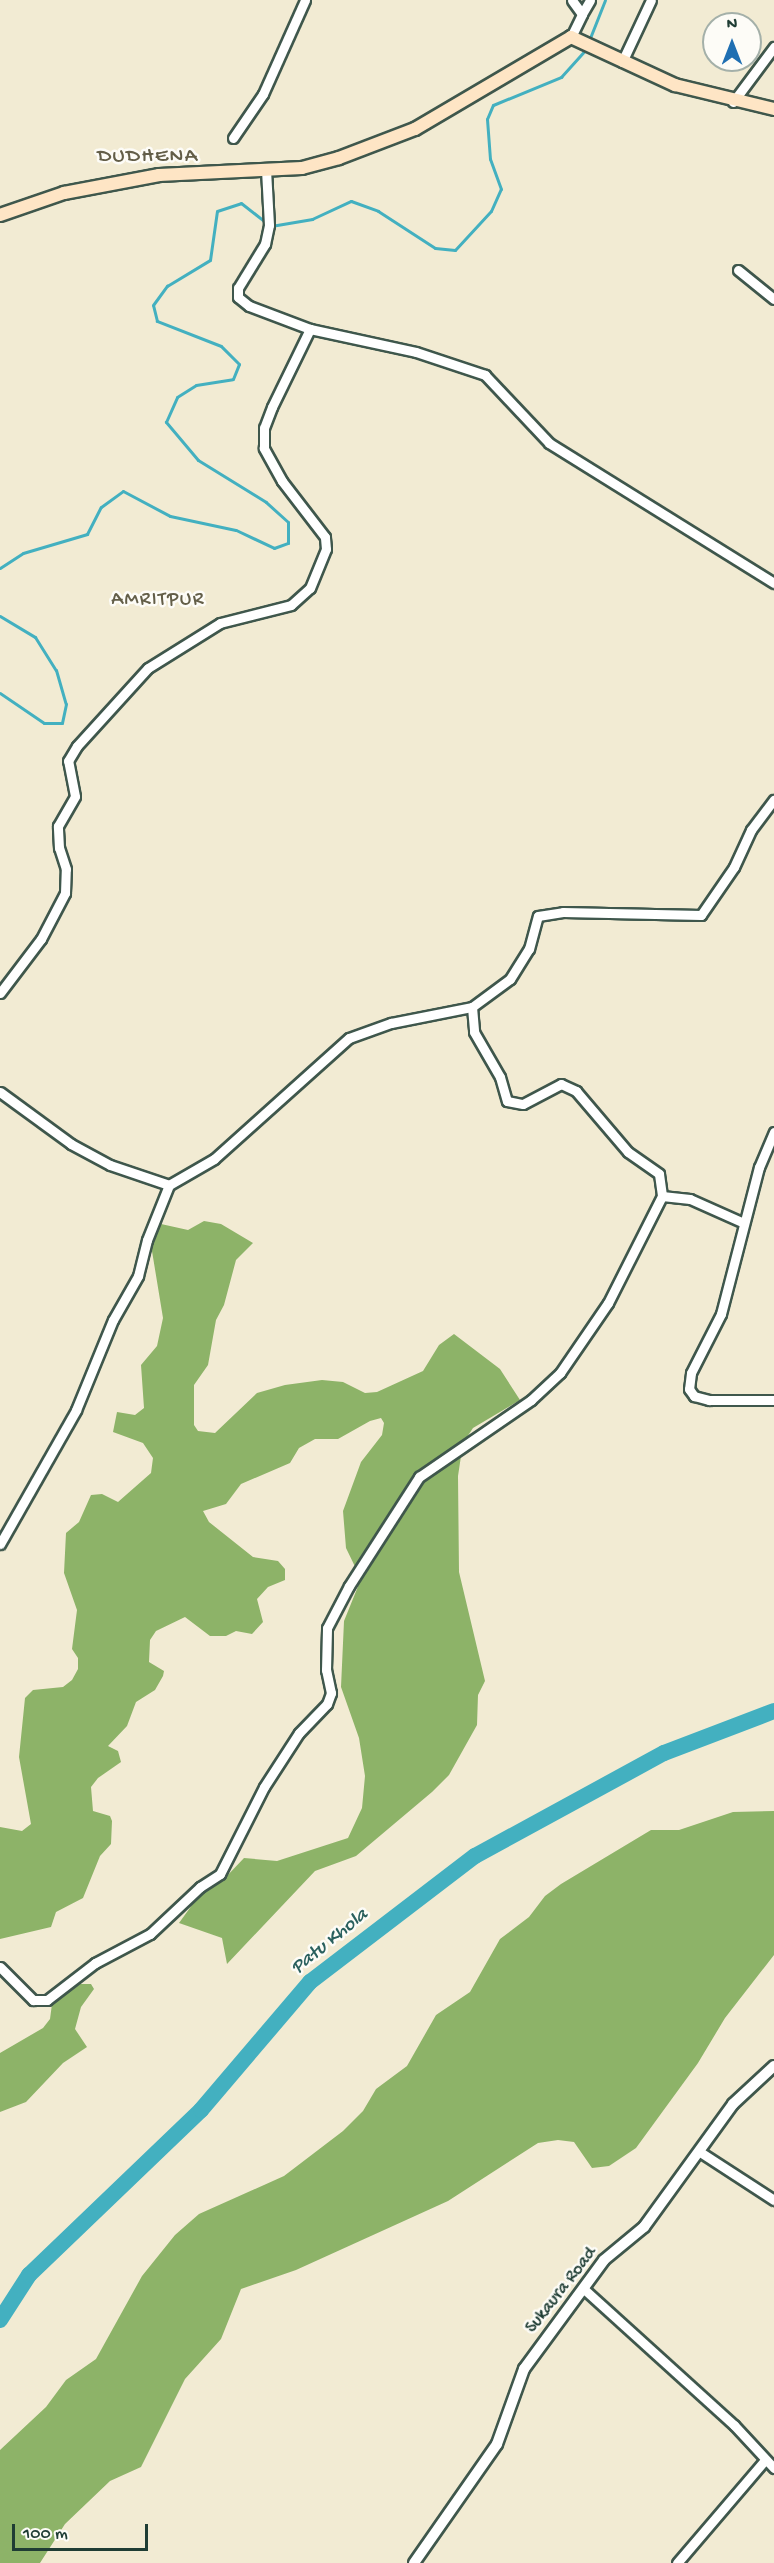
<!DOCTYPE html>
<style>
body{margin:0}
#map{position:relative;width:774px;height:2563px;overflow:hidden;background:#f2ebd3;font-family:"Gochi Hand",sans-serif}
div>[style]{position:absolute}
.forest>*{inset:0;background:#8db368}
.stream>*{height:3px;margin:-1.5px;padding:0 1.5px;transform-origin:1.5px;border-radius:1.5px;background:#43b0c0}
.river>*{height:16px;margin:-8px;padding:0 8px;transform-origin:8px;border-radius:8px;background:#43b0c0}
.roads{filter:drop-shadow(2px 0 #3f574c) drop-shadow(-2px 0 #3f574c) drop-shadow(0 2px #3f574c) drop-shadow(0 -2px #3f574c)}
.minor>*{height:9px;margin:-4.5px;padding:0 4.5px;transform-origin:4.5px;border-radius:4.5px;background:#fff}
.tertiary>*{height:10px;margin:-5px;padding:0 5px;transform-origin:5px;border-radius:5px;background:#fff}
.secondary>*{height:12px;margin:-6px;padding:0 6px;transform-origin:6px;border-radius:6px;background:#fee5c5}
span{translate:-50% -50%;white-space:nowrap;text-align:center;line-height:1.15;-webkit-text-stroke:5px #fdfcf7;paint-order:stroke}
.street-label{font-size:18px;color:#1f3d34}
.neighbourhood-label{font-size:20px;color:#635e48;letter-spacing:1.5px}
.water-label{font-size:20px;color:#2a605e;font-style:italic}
.quarter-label{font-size:21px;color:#635e48;letter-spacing:1.5px}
.north{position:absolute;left:702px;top:12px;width:60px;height:60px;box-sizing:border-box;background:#fdfcf7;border:2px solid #a4b0a9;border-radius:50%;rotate:0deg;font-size:16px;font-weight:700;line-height:24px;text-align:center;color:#1f3d34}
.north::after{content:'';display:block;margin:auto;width:21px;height:27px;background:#1f6fb2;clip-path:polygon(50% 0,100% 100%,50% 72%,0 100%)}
.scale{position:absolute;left:12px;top:2524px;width:136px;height:27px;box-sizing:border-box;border:3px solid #1f3d34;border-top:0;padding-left:8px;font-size:18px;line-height:21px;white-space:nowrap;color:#1f3d34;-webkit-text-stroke:4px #fdfcf7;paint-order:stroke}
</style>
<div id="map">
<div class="forest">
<div style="clip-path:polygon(204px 1221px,221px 1224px,253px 1243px,236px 1260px,224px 1305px,216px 1320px,208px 1365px,194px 1385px,194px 1425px,198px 1431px,215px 1433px,257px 1393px,285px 1385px,322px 1380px,343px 1382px,365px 1393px,377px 1392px,423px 1371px,439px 1345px,454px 1334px,500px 1369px,520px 1400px,473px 1428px,463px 1443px,458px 1476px,459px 1572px,485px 1681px,478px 1695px,477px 1725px,449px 1775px,432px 1792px,356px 1856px,315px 1871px,227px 1964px,222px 1938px,179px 1923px,200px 1894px,225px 1878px,244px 1858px,277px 1861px,348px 1838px,362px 1808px,365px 1776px,359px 1738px,341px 1687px,344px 1621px,361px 1579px,346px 1548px,343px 1511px,361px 1462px,382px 1435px,384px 1423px,381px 1418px,370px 1421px,338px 1439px,315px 1439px,299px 1448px,290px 1463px,241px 1484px,226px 1504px,203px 1511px,209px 1522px,253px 1557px,278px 1561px,285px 1569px,285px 1580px,268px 1587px,257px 1599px,263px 1622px,252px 1634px,236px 1631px,226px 1636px,210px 1636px,185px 1617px,156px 1631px,150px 1640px,149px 1662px,164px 1671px,163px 1676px,155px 1690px,136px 1702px,127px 1726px,108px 1746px,118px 1751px,121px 1762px,98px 1778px,91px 1787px,93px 1811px,110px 1816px,112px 1821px,111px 1844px,100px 1856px,83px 1898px,56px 1912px,51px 1927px,0 1939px,0 1827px,22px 1831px,31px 1824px,19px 1757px,25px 1698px,33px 1690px,63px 1687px,72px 1680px,78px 1669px,78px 1658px,72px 1649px,77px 1610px,64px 1573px,66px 1533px,79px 1522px,91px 1495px,102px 1494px,118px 1502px,151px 1473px,153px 1458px,143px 1443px,113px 1432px,117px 1412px,135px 1415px,144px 1408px,141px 1365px,157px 1346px,163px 1318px,151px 1245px,161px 1224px,188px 1230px)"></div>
<div style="clip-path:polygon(774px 1811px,774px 1955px,725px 2018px,698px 2063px,636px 2148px,609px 2166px,592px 2168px,574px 2142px,558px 2140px,538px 2143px,448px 2201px,296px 2270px,241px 2289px,221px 2339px,185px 2379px,141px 2467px,110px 2481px,65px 2524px,40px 2563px,0 2563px,0 2450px,46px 2407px,66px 2380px,96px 2359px,142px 2276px,175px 2235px,199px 2214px,284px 2176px,343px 2131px,363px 2111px,376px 2089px,407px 2066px,436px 2015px,470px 1992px,500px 1939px,529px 1917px,545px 1896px,561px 1884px,651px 1830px,679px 1830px,733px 1812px)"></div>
<div style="clip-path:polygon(80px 1984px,91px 1984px,94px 1989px,81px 2007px,75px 2029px,87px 2047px,63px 2063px,26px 2102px,0 2112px,0 2053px,43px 2028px,50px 2019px,52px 2004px)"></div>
</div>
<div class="stream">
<div style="left:588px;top:43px;width:46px;rotate:-68.4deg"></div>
<div style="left:271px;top:226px;width:42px;rotate:-9.7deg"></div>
<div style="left:312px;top:219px;width:43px;rotate:-24.8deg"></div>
<div style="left:351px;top:201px;width:29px;rotate:20deg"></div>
<div style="left:378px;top:211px;width:68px;rotate:33deg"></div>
<div style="left:435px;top:248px;width:20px;rotate:6deg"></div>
<div style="left:455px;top:250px;width:53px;rotate:-47.3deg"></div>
<div style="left:491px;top:211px;width:24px;rotate:-66deg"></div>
<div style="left:501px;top:189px;width:32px;rotate:-110deg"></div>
<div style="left:490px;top:159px;width:40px;rotate:-94.3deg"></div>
<div style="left:487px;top:119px;width:15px;rotate:-67deg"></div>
<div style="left:493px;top:105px;width:74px;rotate:-22.4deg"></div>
<div style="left:561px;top:77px;width:38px;rotate:-48deg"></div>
<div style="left:0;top:568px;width:27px;rotate:-33deg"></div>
<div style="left:23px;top:553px;width:67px;rotate:-16.5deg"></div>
<div style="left:87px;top:534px;width:30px;rotate:-63deg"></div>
<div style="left:101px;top:507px;width:27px;rotate:-36deg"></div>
<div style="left:123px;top:491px;width:53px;rotate:28deg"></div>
<div style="left:170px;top:516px;width:67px;rotate:12deg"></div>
<div style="left:236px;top:530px;width:42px;rotate:25.3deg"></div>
<div style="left:274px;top:548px;width:15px;rotate:-20deg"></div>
<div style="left:288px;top:543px;width:21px;rotate:-90deg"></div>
<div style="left:288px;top:522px;width:30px;rotate:-138deg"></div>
<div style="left:266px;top:502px;width:80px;rotate:-148.3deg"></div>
<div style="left:198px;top:460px;width:50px;rotate:-130.1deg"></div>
<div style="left:166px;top:422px;width:27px;rotate:-66deg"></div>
<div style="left:177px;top:397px;width:22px;rotate:-32deg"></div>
<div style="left:196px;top:385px;width:37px;rotate:-9deg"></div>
<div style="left:233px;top:379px;width:16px;rotate:-68deg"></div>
<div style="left:239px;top:364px;width:25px;rotate:-135deg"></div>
<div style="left:221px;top:346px;width:69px;rotate:-158.7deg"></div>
<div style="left:157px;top:321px;width:16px;rotate:-104deg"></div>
<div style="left:153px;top:305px;width:24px;rotate:-54deg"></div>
<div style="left:167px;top:286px;width:50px;rotate:-31.2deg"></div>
<div style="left:210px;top:260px;width:49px;rotate:-81.9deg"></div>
<div style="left:217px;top:211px;width:25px;rotate:-18deg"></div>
<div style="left:241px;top:203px;width:31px;rotate:38deg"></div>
<div style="left:0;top:616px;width:41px;rotate:31deg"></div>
<div style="left:35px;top:637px;width:39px;rotate:58deg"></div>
<div style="left:56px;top:670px;width:35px;rotate:74deg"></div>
<div style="left:66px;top:704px;width:19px;rotate:102deg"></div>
<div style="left:62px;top:723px;width:18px;rotate:180deg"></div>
<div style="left:44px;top:723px;width:53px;rotate:-145.7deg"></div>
</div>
<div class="river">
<div style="left:0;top:2320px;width:54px;rotate:-57.2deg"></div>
<div style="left:29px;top:2275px;width:238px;rotate:-43.8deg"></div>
<div style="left:201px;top:2110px;width:168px;rotate:-49.6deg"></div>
<div style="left:310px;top:1982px;width:208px;rotate:-37.4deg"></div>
<div style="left:475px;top:1856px;width:215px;rotate:-28.6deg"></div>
<div style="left:664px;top:1753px;width:118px;rotate:-20.9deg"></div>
</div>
<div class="roads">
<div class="minor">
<div style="left:582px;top:14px;width:16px;rotate:-60deg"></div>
<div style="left:571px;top:37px;width:25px;rotate:-64deg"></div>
<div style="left:582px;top:14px;width:17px;rotate:-126deg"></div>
<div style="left:622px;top:62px;width:68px;rotate:-64.9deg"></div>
<div style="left:733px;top:102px;width:69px;rotate:-53.3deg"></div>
<div style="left:233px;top:138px;width:53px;rotate:-55.7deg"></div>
<div style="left:263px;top:94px;width:103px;rotate:-65.9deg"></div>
<div style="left:738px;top:270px;width:46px;rotate:38.9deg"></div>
<div style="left:310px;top:329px;width:108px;rotate:12.2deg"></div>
<div style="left:416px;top:352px;width:73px;rotate:18.4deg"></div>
<div style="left:485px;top:375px;width:93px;rotate:46.7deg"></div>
<div style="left:549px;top:443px;width:265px;rotate:31.9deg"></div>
<div style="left:0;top:993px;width:68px;rotate:-52.8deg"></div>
<div style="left:41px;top:939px;width:52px;rotate:-62.4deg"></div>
<div style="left:65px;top:893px;width:24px;rotate:-88deg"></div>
<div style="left:66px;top:869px;width:22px;rotate:-108deg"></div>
<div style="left:59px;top:848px;width:22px;rotate:-93deg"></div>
<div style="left:58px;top:826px;width:34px;rotate:-60deg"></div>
<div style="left:75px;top:796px;width:36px;rotate:-101deg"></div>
<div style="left:68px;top:761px;width:17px;rotate:-59deg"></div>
<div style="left:77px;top:746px;width:105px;rotate:-47.7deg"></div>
<div style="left:148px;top:668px;width:85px;rotate:-32deg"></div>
<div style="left:220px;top:623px;width:73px;rotate:-14.2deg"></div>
<div style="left:291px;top:605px;width:25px;rotate:-42deg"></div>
<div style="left:310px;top:588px;width:42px;rotate:-67.7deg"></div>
<div style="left:326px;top:549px;width:12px;rotate:-95deg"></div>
<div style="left:325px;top:537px;width:71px;rotate:-127.5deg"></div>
<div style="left:282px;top:481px;width:38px;rotate:-119deg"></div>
<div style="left:264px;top:448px;width:20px;rotate:-90deg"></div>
<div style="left:264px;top:428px;width:22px;rotate:-69deg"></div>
<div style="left:272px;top:407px;width:87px;rotate:-64deg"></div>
<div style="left:310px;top:329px;width:65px;rotate:-159.3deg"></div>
<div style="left:249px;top:306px;width:14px;rotate:-141deg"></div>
<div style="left:238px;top:297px;width:9px;rotate:-90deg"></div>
<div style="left:238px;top:288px;width:52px;rotate:-58.5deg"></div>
<div style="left:265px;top:244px;width:19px;rotate:-78deg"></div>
<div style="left:269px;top:225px;width:55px;rotate:-93.1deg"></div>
<div style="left:472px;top:1007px;width:25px;rotate:85deg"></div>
<div style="left:474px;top:1032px;width:52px;rotate:60deg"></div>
<div style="left:500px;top:1077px;width:25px;rotate:74deg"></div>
<div style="left:507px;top:1101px;width:16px;rotate:11deg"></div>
<div style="left:523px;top:1104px;width:43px;rotate:-27.8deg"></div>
<div style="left:561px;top:1084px;width:17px;rotate:25deg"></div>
<div style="left:576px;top:1091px;width:80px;rotate:49.6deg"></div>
<div style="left:628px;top:1152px;width:38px;rotate:35deg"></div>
<div style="left:659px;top:1174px;width:22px;rotate:82deg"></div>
<div style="left:0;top:1092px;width:88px;rotate:36.2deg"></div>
<div style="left:71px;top:1144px;width:44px;rotate:28.3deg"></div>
<div style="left:110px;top:1165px;width:62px;rotate:18.7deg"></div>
<div style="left:774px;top:1132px;width:38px;rotate:113deg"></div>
<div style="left:759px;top:1167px;width:152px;rotate:104.5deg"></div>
<div style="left:721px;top:1314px;width:66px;rotate:117deg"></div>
<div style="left:691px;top:1373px;width:16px;rotate:97deg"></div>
<div style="left:689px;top:1389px;width:9px;rotate:54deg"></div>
<div style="left:694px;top:1396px;width:16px;rotate:15deg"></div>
<div style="left:709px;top:1400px;width:65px"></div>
<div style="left:0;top:1544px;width:154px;rotate:-60.4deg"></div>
<div style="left:76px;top:1410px;width:97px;rotate:-67.7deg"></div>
<div style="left:113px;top:1320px;width:51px;rotate:-60.4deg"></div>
<div style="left:138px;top:1276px;width:37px;rotate:-76deg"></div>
<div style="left:147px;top:1240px;width:59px;rotate:-68.2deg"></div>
<div style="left:169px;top:1185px;width:52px;rotate:-30deg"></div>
<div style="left:214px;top:1159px;width:181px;rotate:-41.9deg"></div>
<div style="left:349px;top:1038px;width:45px;rotate:-19.7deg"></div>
<div style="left:391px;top:1023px;width:83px;rotate:-11.2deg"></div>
<div style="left:472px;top:1007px;width:47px;rotate:-36.4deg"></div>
<div style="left:510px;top:979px;width:36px;rotate:-58deg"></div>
<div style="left:529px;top:949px;width:34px;rotate:-75deg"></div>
<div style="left:538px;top:916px;width:25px;rotate:-9deg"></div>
<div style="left:563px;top:912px;width:138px;rotate:1.2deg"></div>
<div style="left:701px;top:915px;width:58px;rotate:-55.5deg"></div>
<div style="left:734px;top:867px;width:41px;rotate:-65.3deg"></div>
<div style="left:751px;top:830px;width:38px;rotate:-53deg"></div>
<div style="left:0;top:1967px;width:47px;rotate:45deg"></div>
<div style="left:33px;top:2000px;width:14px"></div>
<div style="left:47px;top:2000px;width:61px;rotate:-37.6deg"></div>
<div style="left:95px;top:1963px;width:62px;rotate:-27.8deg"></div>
<div style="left:150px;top:1934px;width:69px;rotate:-43.2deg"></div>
<div style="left:200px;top:1887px;width:24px;rotate:-33deg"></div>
<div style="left:220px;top:1874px;width:97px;rotate:-63.2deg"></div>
<div style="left:264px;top:1787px;width:64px;rotate:-57.1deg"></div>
<div style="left:299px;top:1733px;width:40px;rotate:-46deg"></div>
<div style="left:327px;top:1704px;width:12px;rotate:-70deg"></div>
<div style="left:331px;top:1693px;width:24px;rotate:-102deg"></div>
<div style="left:326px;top:1670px;width:42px;rotate:-88.6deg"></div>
<div style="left:327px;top:1628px;width:47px;rotate:-62.4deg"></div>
<div style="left:349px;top:1586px;width:130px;rotate:-57.3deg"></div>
<div style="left:419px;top:1477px;width:136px;rotate:-34.5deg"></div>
<div style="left:531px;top:1400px;width:40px;rotate:-43deg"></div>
<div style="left:560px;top:1373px;width:85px;rotate:-55.6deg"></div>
<div style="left:608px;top:1303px;width:120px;rotate:-63.2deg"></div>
<div style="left:662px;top:1196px;width:28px;rotate:6deg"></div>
<div style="left:690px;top:1199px;width:59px;rotate:24deg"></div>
<div style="left:700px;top:2152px;width:88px;rotate:33deg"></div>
<div style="left:585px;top:2290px;width:201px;rotate:42.2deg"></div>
<div style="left:734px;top:2425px;width:59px;rotate:47.1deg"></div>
<div style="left:677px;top:2563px;width:135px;rotate:-49.5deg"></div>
</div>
<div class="tertiary">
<div style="left:414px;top:2563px;width:145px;rotate:-55.1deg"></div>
<div style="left:497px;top:2444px;width:80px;rotate:-70.2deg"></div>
<div style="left:524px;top:2369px;width:135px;rotate:-53.7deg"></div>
<div style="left:604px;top:2260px;width:52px;rotate:-39.5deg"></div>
<div style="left:644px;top:2227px;width:152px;rotate:-54.1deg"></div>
<div style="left:733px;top:2104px;width:56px;rotate:-42.8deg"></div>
</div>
<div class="secondary">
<div style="left:0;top:215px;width:68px;rotate:-19deg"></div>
<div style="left:64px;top:193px;width:97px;rotate:-10.7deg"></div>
<div style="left:159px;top:175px;width:143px;rotate:-2.8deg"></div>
<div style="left:302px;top:168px;width:38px;rotate:-15deg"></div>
<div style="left:339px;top:158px;width:81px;rotate:-20.9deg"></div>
<div style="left:415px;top:129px;width:181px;rotate:-30.5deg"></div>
<div style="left:571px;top:37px;width:115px;rotate:24.8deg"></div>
<div style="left:675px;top:85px;width:102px;rotate:13.6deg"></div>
</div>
</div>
<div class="street-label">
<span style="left:562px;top:2291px;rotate:-52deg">Sukaura Road</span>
</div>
<div class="neighbourhood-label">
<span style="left:158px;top:600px">AMRITPUR</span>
</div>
<div class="water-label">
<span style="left:330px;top:1942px;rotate:-39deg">Patu Khola</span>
</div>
<div class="quarter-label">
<span style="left:148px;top:158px">DUDHENA</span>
</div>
<div class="north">N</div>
<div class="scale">100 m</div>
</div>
